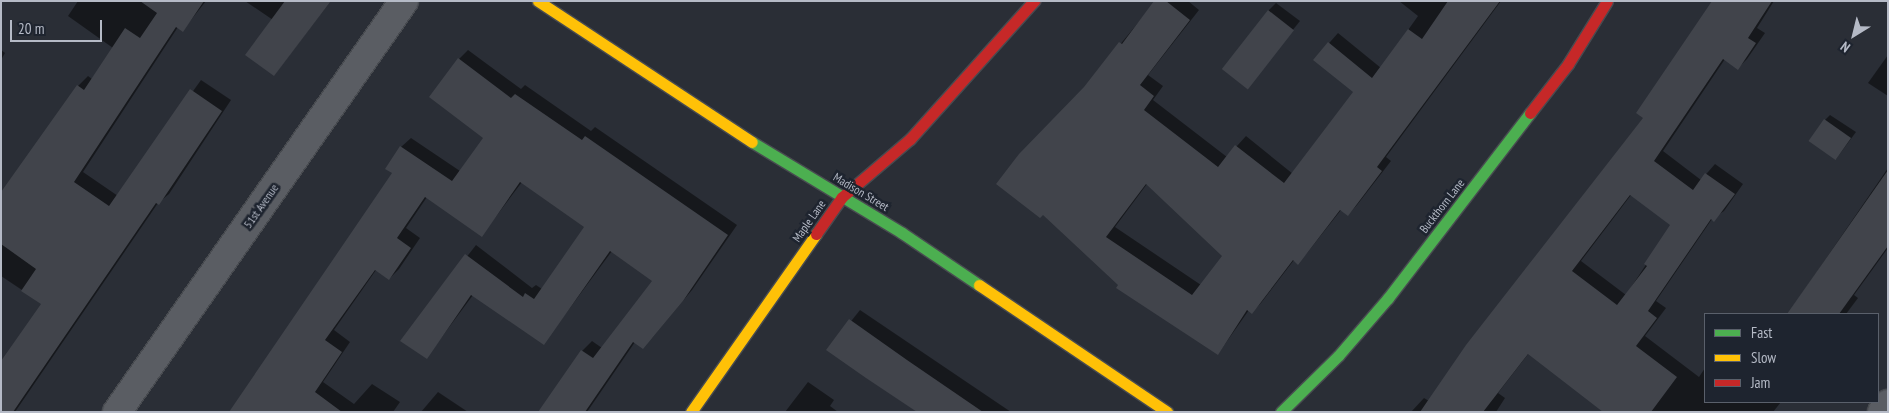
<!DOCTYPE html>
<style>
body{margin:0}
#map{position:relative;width:1889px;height:413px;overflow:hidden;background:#2a2e36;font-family:"PT Sans Narrow",sans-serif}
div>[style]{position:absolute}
.shadow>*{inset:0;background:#0007}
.building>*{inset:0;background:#41444b;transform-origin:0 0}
.roads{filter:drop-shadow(1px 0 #484b50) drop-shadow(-1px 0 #484b50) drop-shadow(0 1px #484b50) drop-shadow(0 -1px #484b50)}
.street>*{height:28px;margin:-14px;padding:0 14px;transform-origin:14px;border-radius:14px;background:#5a5d63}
.fast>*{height:11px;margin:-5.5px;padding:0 5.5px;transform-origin:5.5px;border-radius:5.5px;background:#4caf50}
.slow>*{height:11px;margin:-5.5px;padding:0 5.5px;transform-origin:5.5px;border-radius:5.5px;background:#ffc107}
.jam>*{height:11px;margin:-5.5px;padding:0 5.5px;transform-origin:5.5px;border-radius:5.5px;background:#c62828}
span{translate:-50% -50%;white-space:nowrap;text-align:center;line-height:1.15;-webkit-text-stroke:5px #1e242f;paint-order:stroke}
.street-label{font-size:12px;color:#b5bac6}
.frame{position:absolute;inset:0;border:2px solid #b5bac6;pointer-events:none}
.legend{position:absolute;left:1704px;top:313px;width:175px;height:90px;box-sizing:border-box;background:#1e242f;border:1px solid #5a606b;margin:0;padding:6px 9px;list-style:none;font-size:15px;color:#b5bac6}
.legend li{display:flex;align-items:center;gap:10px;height:25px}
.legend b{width:25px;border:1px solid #5a606b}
.north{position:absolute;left:1829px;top:10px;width:50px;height:50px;-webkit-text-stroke:4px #1e242f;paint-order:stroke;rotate:216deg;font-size:14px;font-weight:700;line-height:20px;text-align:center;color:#b5bac6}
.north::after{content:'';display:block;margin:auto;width:18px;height:22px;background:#b5bac6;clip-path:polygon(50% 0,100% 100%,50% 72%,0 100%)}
.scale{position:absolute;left:10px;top:20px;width:92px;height:22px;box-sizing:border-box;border:2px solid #b5bac6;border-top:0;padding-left:6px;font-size:15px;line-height:18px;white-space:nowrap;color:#b5bac6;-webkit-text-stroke:4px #1e242f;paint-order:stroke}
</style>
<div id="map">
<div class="shadow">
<div style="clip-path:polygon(78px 1px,206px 1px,183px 30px,178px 27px,83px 172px,118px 196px,201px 80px,231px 100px,169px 194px,158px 203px,15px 412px,1px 412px,43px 304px,1px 276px,1px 194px,78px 86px,88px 76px,92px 79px,113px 48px,68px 16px)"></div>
<div style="clip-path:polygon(245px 1px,331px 1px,274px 75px,273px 20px)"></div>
<div style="clip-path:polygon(evenodd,1156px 1px,1188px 1px,1199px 10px,1148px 75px,1163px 86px,1153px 100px,1227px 157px,1246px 136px,1293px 174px,1355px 92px,1315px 59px,1338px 33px,1381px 68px,1418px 16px,1399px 1px,1501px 1px,1386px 157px,1391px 161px,1357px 205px,1348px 215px,1341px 210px,1307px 253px,1298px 263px,1294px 260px,1261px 303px,1252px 312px,1249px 310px,1218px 354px,1120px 285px,1043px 214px,1085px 87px,1156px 1px,1147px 184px,1224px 256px,1201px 285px,1115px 227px,1147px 184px)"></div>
<div style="clip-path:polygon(evenodd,1713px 1px,1774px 1px,1757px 28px,1765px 33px,1747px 59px,1738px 68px,1725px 59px,1663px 151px,1701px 180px,1715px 164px,1743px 184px,1724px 211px,1712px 219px,1656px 301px,1666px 308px,1645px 336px,1699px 377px,1705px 368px,1705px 402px,1781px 402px,1773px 412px,1605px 412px,1529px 353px,1498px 393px,1505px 398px,1496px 412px,1411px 412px,1424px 398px,1429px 401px,1645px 118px,1713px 1px,1631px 195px,1672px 225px,1626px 295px,1581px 261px,1631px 195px)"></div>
<div style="clip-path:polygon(1276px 3px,1300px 21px,1248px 86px,1268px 11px)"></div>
<div style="clip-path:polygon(1px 50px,5px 53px,1px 60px)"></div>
<div style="clip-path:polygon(468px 50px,521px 89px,525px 85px,591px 131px,595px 127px,737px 225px,692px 290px,652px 338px,635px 342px,587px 412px,539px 412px,582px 351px,592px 341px,602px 348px,654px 280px,612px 251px,544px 343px,473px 295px,427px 357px,402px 340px,476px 245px,532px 288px,536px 285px,542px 289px,585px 227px,522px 182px,482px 235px,427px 197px,406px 228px,420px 238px,399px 269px,389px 279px,376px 270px,334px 330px,350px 342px,323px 382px,354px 404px,372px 384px,400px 402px,393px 412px,230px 412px,394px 173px,401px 147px,411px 138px,460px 171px,485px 137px,459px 59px)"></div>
<div style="clip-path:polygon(1888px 55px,1888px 96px,1868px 83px)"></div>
<div style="clip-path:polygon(1830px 115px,1856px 132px,1836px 159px,1825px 120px)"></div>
<div style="clip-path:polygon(1888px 168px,1888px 248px,1854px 295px,1858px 298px,1846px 314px,1788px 314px)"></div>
<div style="clip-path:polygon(860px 310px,1011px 412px,920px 412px,828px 350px)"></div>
<div style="clip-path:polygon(808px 382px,834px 400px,830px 406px,838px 412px,785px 412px)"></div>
<div style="clip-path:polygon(438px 392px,468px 412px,421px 412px)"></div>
</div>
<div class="building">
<div style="clip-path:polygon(140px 1px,204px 1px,183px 32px,176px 27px,74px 182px,109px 206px,190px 89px,222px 111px,159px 205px,156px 203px,13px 412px,1px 412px,1px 361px,41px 304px,21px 291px,36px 269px,1px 244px,1px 192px,77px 85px,84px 90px,125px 28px,140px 38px,157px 13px)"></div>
<div style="clip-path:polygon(285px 1px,331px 1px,274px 76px,245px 55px)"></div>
<div style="clip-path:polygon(evenodd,1154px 1px,1166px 1px,1190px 20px,1140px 85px,1154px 96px,1144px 110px,1218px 167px,1235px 145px,1284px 183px,1353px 92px,1313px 60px,1328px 42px,1372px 78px,1408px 29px,1422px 39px,1448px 1px,1500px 1px,1377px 167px,1382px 171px,1348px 216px,1340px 210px,1298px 265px,1293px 260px,1252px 314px,1247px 310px,1218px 355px,1116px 288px,1118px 285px,1043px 215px,1040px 218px,996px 184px,1019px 154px,1084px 87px,1119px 42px,1122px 44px,1154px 1px,1146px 184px,1222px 256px,1192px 295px,1106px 237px,1146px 184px)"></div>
<div style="clip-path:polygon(evenodd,1712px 1px,1772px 1px,1748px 38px,1756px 43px,1738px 70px,1723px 59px,1654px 161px,1693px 190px,1705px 173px,1735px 194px,1714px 222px,1711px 219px,1648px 311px,1657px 318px,1636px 346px,1677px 377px,1651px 412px,1603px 412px,1528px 354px,1483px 412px,1420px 412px,1466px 345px,1643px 118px,1636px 113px,1712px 1px,1630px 195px,1670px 225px,1644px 264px,1647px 266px,1617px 305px,1572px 271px,1630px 195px)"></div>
<div style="left:1268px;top:10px;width:33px;height:75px;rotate:38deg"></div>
<div style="clip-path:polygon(458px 58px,511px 98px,515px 94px,582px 140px,585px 136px,728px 235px,683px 301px,643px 349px,633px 342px,585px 412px,538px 412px,581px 350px,593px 358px,652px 281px,610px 251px,544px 345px,471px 295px,427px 359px,400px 341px,465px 254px,523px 297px,525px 293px,534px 299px,584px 227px,520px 182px,482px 237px,425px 197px,397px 238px,411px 248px,389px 280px,375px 270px,325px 340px,342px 352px,315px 392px,342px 412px,229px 412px,392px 173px,385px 169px,400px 146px,452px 181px,483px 138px,429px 97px)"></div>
<div style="left:1824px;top:119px;width:33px;height:27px;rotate:35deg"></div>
<div style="clip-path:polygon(1888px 170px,1888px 246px,1839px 314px,1787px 314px)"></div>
<div style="clip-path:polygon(849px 319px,907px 360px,983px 412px,917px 412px,866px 378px,826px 350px)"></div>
</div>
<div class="roads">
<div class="street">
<div style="left:117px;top:412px;width:501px;rotate:-55.07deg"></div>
<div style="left:1882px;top:412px;width:10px;rotate:-53deg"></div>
</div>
<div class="fast">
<div style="left:752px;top:142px;width:175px;rotate:31.2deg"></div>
<div style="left:902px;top:233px;width:93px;rotate:34deg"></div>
<div style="left:1281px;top:412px;width:80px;rotate:-44.5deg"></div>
<div style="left:1338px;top:356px;width:77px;rotate:-49.2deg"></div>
<div style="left:1388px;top:298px;width:233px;rotate:-52.5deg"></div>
</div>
<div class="slow">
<div style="left:538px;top:1px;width:256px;rotate:33.4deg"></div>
<div style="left:979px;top:285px;width:227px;rotate:34deg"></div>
<div style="left:691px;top:412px;width:218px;rotate:-54.9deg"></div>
</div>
<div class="jam">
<div style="left:1530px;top:113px;width:62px;rotate:-52.2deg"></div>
<div style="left:1568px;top:64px;width:74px;rotate:-58.2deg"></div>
<div style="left:816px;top:234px;width:45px;rotate:-54.9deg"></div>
<div style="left:842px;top:197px;width:89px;rotate:-40.5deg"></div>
<div style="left:910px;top:139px;width:186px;rotate:-48.1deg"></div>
</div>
</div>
<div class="street-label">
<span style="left:861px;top:192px;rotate:31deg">Madison Street</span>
<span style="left:261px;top:206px;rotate:-55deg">51st Avenue</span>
<span style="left:1442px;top:206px;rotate:-52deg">Buckthorn Lane</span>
<span style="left:809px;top:221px;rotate:-55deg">Maple Lane</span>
</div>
<div class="frame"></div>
<ul class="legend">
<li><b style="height:6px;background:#4caf50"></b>Fast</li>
<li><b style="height:6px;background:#ffc107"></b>Slow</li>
<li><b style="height:6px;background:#c62828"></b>Jam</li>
</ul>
<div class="north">N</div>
<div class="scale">20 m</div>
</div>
